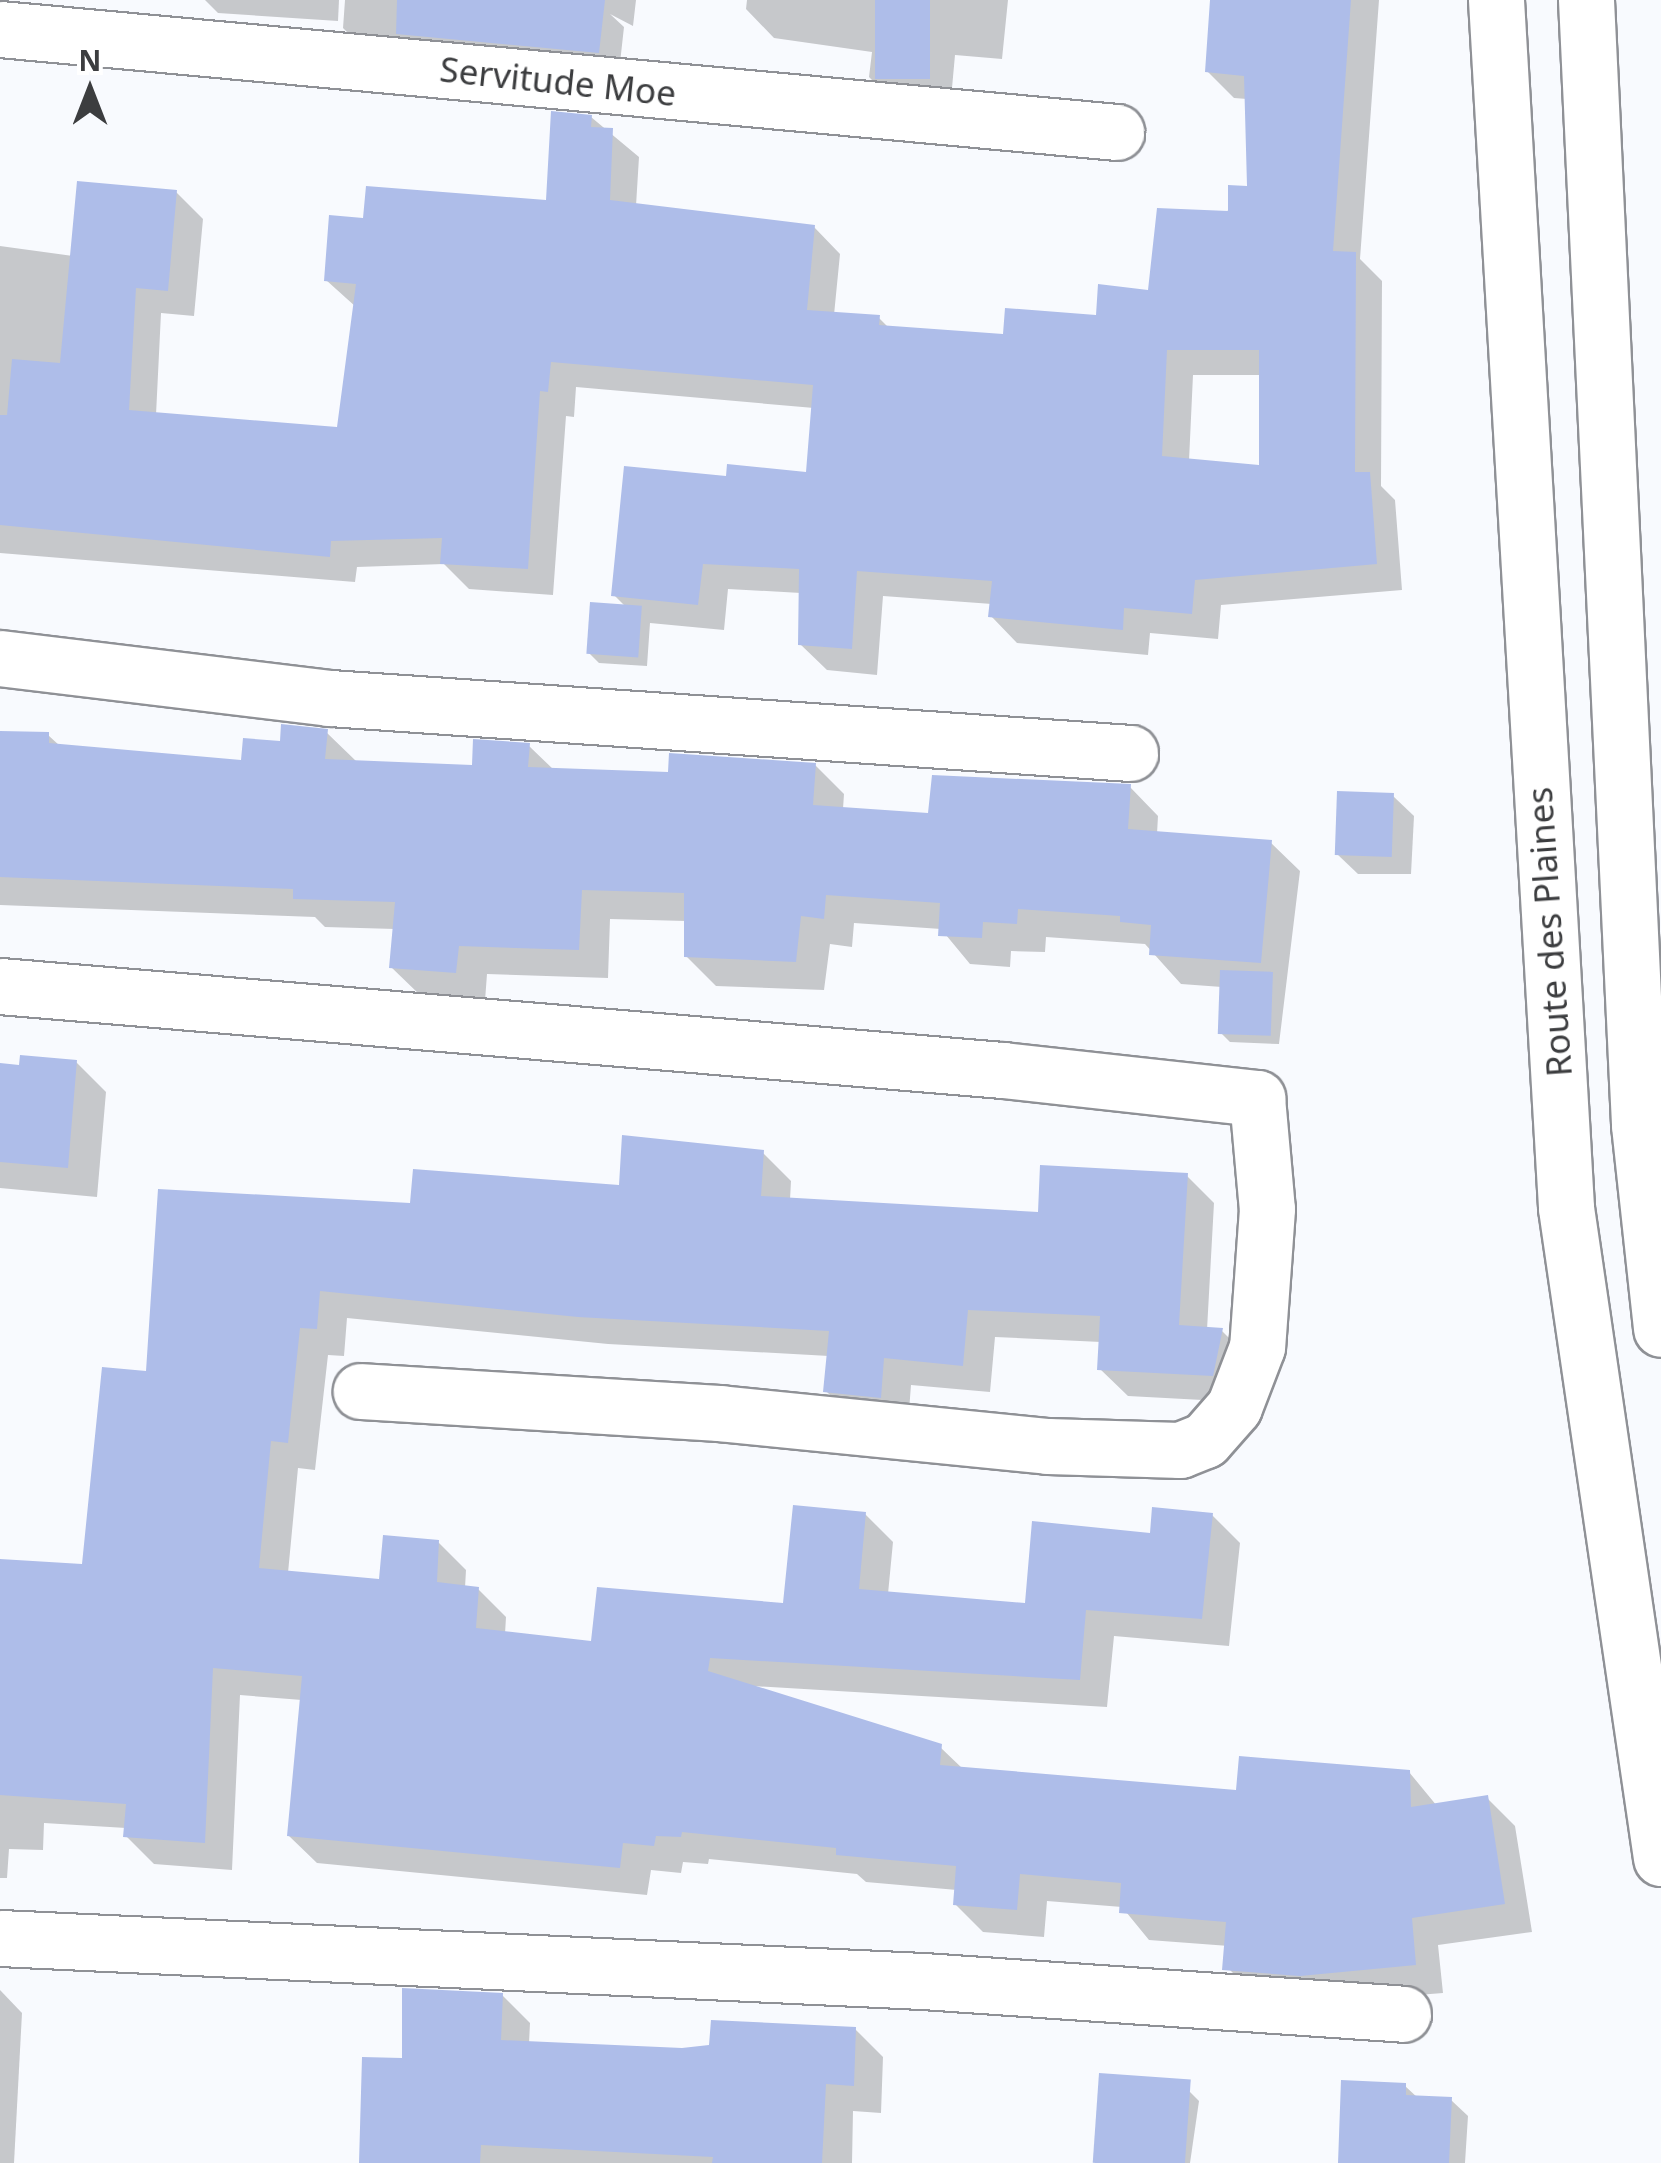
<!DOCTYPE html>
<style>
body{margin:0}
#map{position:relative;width:1661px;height:2163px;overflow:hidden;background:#f8fafe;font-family:"Noto Sans",sans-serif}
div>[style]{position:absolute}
.shadow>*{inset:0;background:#0003}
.building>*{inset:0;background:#aebde9;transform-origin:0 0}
.roads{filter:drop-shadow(2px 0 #8f9196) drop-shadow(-2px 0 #8f9196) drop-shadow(0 2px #8f9196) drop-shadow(0 -2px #8f9196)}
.minor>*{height:55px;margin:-27.5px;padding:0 27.5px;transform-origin:27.5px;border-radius:27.5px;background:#fff}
.trunk>*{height:55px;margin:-27.5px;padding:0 27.5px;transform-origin:27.5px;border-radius:27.5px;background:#fff}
span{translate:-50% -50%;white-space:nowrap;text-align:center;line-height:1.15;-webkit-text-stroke:8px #fff;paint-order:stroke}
.street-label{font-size:35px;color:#3c3d3f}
.north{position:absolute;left:40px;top:40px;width:100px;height:100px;-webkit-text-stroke:8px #fff;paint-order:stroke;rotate:0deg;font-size:28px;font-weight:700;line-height:40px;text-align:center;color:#3c3d3f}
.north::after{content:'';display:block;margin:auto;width:35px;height:45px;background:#3c3d3f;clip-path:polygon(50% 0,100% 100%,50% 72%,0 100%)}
</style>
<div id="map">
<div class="shadow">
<div style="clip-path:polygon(205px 0,339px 0,338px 21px,218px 13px)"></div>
<div style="clip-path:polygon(345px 0,636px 0,633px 26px,610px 14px,624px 27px,619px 72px,363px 48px,343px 28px)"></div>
<div style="clip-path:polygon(747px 0,1008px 0,1002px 59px,955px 55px,950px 110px,897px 105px,869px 77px,872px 52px,774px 38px,746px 9px)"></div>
<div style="clip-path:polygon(evenodd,1212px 0,1379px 0,1360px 259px,1382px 281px,1381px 486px,1395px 500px,1402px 590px,1221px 605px,1218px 639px,1150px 633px,1148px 655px,1017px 643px,991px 616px,992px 604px,883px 596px,877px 675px,827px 670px,800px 644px,801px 593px,728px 589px,724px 630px,650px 623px,647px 666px,599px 663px,589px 653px,626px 607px,614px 595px,729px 479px,809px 475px,814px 408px,576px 387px,574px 417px,566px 416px,553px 595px,469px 589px,444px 564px,357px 567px,355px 582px,0 553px,0 246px,73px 256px,176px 192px,203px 219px,194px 316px,161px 313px,156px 415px,339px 430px,356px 307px,326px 280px,366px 221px,548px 203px,591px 117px,639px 157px,636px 206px,814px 227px,840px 254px,834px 315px,879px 318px,889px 328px,1006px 337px,1098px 318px,1150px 293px,1249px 188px,1247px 99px,1234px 98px,1207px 71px,1212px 0,1193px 375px,1261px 375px,1261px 468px,1189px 461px,1193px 375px)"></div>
<div style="clip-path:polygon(326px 732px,356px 761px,475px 768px,529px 746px,554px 770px,670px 774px,815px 765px,844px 794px,843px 809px,930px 815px,1129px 786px,1158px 816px,1157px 834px,1270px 842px,1300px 871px,1279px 1044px,1230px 1042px,1220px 1032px,1222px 987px,1181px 984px,1145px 944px,1046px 937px,1045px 952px,1011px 951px,1010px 967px,970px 964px,941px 929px,854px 923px,852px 947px,830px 944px,824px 990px,716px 986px,686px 956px,686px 921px,610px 919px,608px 978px,487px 974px,485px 1001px,421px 996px,391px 967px,395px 929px,325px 927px,315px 917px,0 905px,0 734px,48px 735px,60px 746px,243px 762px)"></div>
<div style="clip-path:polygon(1393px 796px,1414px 816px,1411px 874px,1358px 874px,1337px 854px)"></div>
<div style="clip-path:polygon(76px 1062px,106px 1092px,97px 1197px,0 1188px,0 1066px)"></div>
<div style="clip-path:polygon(763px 1153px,791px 1181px,790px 1200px,1040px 1215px,1186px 1175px,1214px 1203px,1207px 1330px,1222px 1331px,1249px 1358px,1240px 1402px,1128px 1396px,1100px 1369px,1101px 1342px,995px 1337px,990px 1392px,911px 1385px,908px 1424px,854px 1419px,826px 1391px,829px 1356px,608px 1344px,347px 1318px,344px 1356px,328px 1355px,315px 1470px,298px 1468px,288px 1573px,381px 1582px,438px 1542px,466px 1570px,465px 1588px,478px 1589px,506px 1617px,505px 1634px,594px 1644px,786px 1606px,865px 1514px,893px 1542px,888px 1594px,1027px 1606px,1152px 1536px,1212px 1515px,1240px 1543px,1229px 1646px,1114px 1636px,1107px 1707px,753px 1686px,940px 1747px,963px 1769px,1239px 1793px,1409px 1772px,1437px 1806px,1487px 1798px,1515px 1826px,1532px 1932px,1438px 1945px,1443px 1993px,1330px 2002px,1258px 1998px,1230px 1970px,1229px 1946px,1149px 1940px,1122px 1907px,1047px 1901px,1044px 1937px,983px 1932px,955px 1904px,957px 1890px,866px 1882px,857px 1874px,709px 1859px,708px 1864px,683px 1862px,681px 1873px,651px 1870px,647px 1895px,317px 1863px,289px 1836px,302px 1700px,240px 1695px,232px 1870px,154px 1864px,126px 1836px,126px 1828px,44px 1823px,43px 1850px,9px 1849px,7px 1878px,0 1878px,0 1561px,84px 1566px,148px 1374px,412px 1205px,621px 1187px)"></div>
<div style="clip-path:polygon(0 1990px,22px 2013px,14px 2163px,0 2163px)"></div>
<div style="clip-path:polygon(502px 1995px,530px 2023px,529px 2044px,682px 2051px,855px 2029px,883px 2057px,881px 2113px,853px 2111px,852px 2163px,361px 2163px,405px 2060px)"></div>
<div style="clip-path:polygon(1179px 2081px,1199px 2101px,1190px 2163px,1096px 2163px)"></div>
<div style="clip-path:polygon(1405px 2086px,1418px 2098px,1451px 2100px,1468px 2116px,1465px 2163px,1340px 2163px)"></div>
</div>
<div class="building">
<div style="clip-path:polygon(397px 0,605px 0,599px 53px,396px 34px)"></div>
<div style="left:875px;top:0;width:55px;height:79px"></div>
<div style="clip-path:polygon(evenodd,1210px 0,1351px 0,1333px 251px,1356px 252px,1355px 472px,1370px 472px,1377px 564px,1195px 580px,1192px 614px,1124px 608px,1123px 630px,988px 617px,992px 581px,857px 571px,852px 649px,798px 645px,799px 569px,703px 564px,698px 605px,611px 596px,624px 466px,726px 476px,727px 464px,806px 472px,813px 385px,551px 362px,548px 392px,540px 391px,528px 569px,440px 564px,442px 538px,331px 541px,330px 557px,0 525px,0 415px,7px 415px,12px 359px,60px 363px,77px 181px,177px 190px,168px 291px,136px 288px,129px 410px,337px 427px,356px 284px,324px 281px,329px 215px,363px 218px,366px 186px,546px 200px,551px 111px,592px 115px,591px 127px,613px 128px,610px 200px,815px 225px,807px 310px,880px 315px,879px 325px,1003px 334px,1005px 308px,1096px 315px,1098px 284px,1148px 290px,1157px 208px,1228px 211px,1228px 185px,1247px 186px,1244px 76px,1205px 72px,1210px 0,1167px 350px,1259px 350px,1259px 465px,1162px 456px,1167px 350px)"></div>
<div style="left:590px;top:602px;width:52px;height:52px;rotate:4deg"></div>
<div style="clip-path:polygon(281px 724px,328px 729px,325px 759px,472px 765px,473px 739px,530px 743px,528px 767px,668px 772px,669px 753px,816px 763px,813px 805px,928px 813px,932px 775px,1131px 784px,1128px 829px,1272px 840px,1261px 963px,1149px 955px,1151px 925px,1120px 922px,1120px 916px,1018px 909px,1017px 924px,983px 922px,982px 938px,938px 936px,940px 903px,826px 895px,824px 919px,801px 916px,796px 962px,684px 957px,684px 893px,582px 890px,579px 950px,459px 946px,456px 973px,389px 968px,395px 902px,293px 899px,293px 889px,0 877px,0 731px,49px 732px,49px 743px,241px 760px,243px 738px,280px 741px)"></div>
<div style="left:1337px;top:791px;width:57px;height:64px;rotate:2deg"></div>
<div style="left:1220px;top:970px;width:53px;height:64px;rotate:2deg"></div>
<div style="clip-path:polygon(20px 1055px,77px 1060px,68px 1168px,0 1162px,0 1063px,19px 1065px)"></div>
<div style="clip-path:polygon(622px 1135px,764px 1150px,761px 1196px,1038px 1212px,1040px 1165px,1188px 1173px,1179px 1325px,1223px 1328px,1213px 1376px,1097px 1370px,1100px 1316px,968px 1310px,963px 1366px,884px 1358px,881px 1398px,823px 1392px,829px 1331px,578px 1317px,320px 1291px,317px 1329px,300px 1328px,288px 1443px,271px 1441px,259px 1568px,379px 1579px,383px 1535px,439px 1540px,437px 1582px,479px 1587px,476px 1628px,591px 1641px,597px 1587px,783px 1603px,793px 1505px,866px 1512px,859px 1589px,1025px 1603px,1032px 1521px,1150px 1533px,1152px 1507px,1213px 1513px,1202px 1619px,1086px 1610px,1080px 1680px,710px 1658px,708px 1671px,942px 1744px,940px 1765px,1236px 1790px,1239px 1756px,1410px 1770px,1411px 1807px,1488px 1795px,1505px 1904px,1412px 1918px,1416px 1965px,1300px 1976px,1222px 1970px,1226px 1922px,1119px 1913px,1121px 1883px,1020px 1874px,1017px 1910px,953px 1905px,956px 1866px,836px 1855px,836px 1848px,682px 1832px,681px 1837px,656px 1836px,654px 1846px,623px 1843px,620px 1868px,287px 1836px,302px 1676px,213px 1668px,205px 1843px,123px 1837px,126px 1804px,0 1795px,0 1559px,82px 1564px,102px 1367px,146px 1371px,158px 1189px,410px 1203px,413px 1169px,619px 1185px)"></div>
<div style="clip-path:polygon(402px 1988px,503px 1993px,501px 2040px,682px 2048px,709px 2045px,711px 2020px,856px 2027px,854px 2086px,826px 2084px,822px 2163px,712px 2163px,713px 2157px,481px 2145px,480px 2163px,359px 2163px,362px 2057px,402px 2058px)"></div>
<div style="left:1099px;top:2073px;width:92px;height:90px;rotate:4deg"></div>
<div style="clip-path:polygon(1341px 2080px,1406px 2083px,1406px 2095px,1452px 2097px,1449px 2163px,1338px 2163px)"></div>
</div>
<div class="roads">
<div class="minor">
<div style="left:0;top:29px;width:1121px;rotate:5.27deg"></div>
<div style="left:0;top:658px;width:332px;rotate:6.9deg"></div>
<div style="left:330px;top:698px;width:802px;rotate:3.93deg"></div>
<div style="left:0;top:986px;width:1007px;rotate:4.79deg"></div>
<div style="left:1003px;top:1070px;width:256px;rotate:6.3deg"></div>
<div style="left:1257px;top:1098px;width:111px;rotate:84.9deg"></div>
<div style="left:1267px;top:1209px;width:138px;rotate:94.1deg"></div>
<div style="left:1257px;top:1347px;width:64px;rotate:111deg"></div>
<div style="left:1234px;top:1407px;width:44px;rotate:131.3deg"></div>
<div style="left:1205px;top:1440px;width:27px;rotate:158deg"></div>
<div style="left:1180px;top:1450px;width:132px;rotate:-178.3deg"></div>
<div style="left:1048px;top:1446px;width:330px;rotate:-174.3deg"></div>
<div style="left:720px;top:1413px;width:360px;rotate:-176.5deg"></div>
<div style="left:0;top:1938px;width:924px;rotate:2.67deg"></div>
<div style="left:923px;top:1981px;width:481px;rotate:3.9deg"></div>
</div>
<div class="trunk">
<div style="left:1496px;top:0;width:1210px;rotate:86.68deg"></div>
<div style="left:1566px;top:1208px;width:657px;rotate:81.68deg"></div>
<div style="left:1586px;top:0;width:1126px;rotate:87.3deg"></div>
<div style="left:1639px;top:1125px;width:205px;rotate:83.8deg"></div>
</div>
</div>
<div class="street-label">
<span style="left:558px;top:81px;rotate:6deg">Servitude Moe</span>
<span style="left:1549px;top:932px;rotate:-94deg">Route des Plaines</span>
</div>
<div class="north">N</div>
</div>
